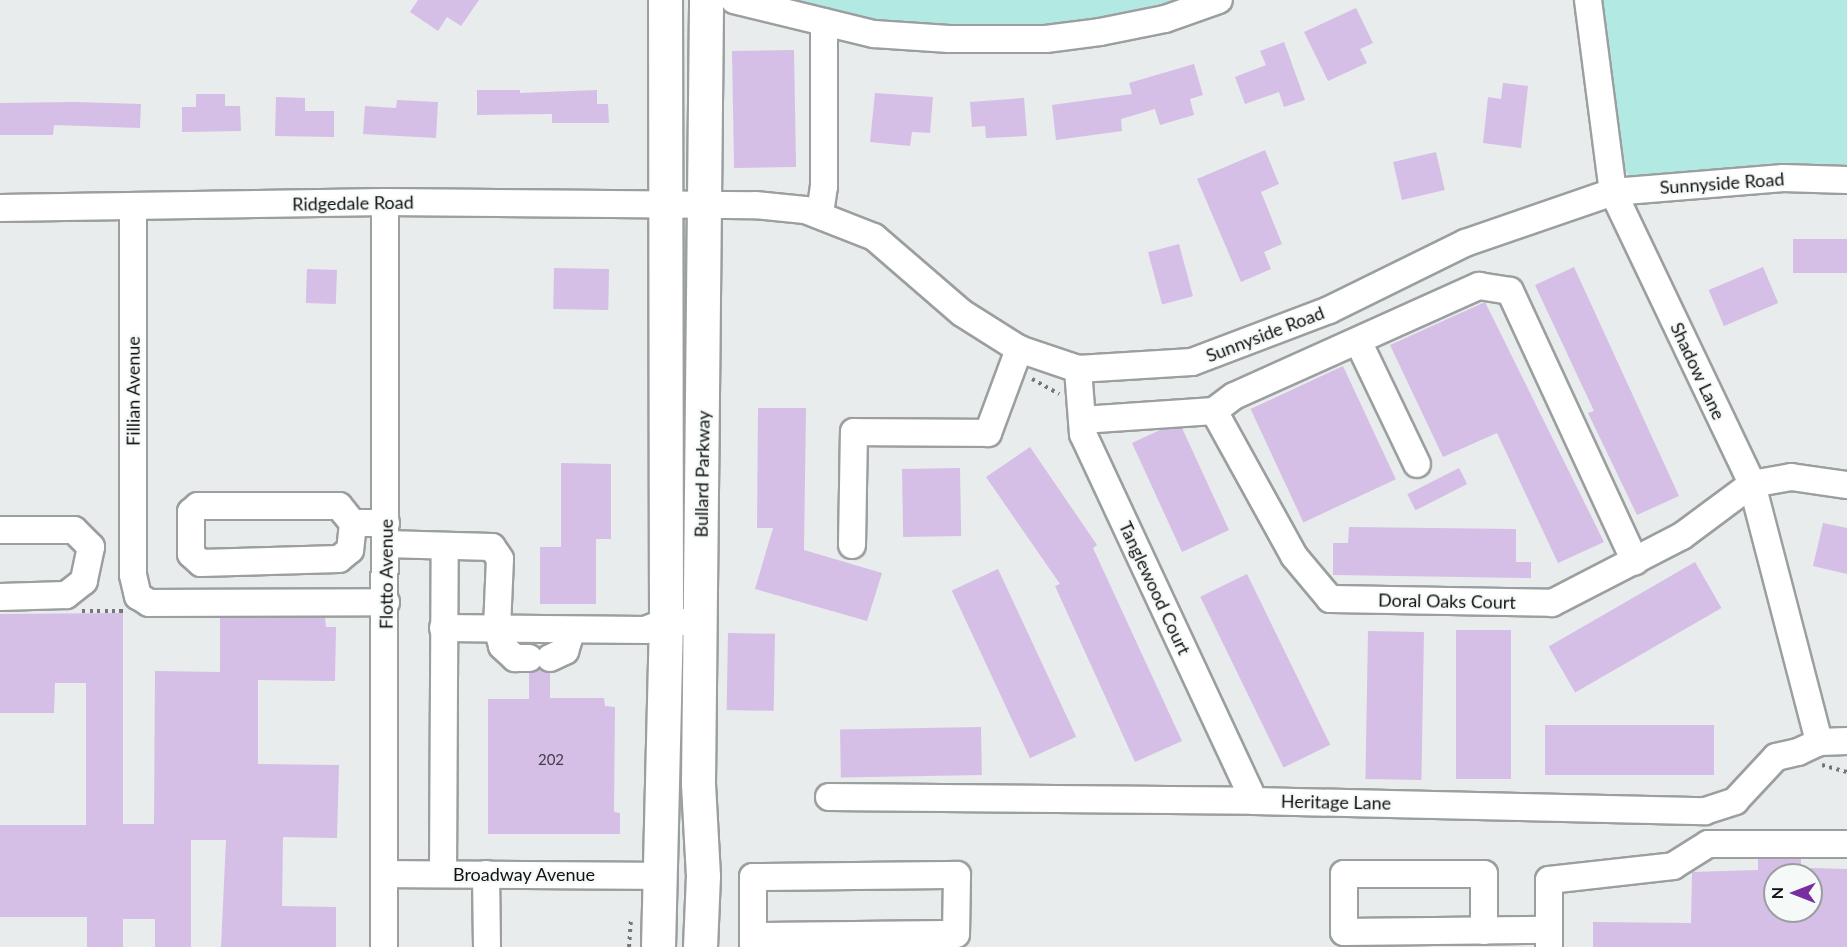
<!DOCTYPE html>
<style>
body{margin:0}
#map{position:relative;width:1847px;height:947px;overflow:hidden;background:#e8ecec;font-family:Lato,sans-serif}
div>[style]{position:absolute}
.green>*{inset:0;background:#b2e9e3}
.building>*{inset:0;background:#d5bfe6;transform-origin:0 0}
.path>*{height:4px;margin-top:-2px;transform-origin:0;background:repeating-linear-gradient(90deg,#747777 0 3px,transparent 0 7.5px)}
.roads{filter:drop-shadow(2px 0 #9b9f9f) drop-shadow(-2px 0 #9b9f9f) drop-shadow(0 2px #9b9f9f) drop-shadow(0 -2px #9b9f9f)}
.minor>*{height:26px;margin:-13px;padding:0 13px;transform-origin:13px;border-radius:13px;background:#fff}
.major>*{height:33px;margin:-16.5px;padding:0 16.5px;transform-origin:16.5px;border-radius:16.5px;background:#fff}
span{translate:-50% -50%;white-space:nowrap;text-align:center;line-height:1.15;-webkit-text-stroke:4.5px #f5faf9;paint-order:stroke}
.number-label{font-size:15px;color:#423d47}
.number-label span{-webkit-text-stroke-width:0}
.street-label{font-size:18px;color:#111212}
.north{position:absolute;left:1763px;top:863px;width:60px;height:60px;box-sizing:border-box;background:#f5faf9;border:2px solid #9a9d9d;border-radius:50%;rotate:270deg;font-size:16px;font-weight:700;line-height:24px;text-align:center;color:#111212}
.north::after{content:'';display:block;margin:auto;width:21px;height:27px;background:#782ea1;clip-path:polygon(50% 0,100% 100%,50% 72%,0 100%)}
</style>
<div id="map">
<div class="green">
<div style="clip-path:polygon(783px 0,1175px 0,1109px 17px,1003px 31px,848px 18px)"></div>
<div style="clip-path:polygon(1595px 0,1847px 0,1847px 169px,1650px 180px,1631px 178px,1619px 161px)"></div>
</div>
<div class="building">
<div style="clip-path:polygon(418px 0,479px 0,461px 26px,447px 17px,438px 31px,410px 12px)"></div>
<div style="clip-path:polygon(1356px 8px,1373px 43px,1360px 49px,1367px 63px,1328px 81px,1304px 32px)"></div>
<div style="clip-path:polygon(1284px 42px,1305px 100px,1284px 107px,1279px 92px,1245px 104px,1235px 77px,1266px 65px,1260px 51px)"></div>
<div style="left:794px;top:50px;width:117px;height:62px;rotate:89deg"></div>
<div style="clip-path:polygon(1194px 64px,1203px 95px,1190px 99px,1194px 115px,1160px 125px,1155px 109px,1121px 119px,1122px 131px,1056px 140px,1052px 105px,1132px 94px,1129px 83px)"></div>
<div style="clip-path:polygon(1503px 83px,1528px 86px,1521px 148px,1483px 143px,1488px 97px,1501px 99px)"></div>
<div style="clip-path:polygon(477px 90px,520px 90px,520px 93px,597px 90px,597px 104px,608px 104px,609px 123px,552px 123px,552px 114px,477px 115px)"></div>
<div style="clip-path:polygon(875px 93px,933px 97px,930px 133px,912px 132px,910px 146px,870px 142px)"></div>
<div style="clip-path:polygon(196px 94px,225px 94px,225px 106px,240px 106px,241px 131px,182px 132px,182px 107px,196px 107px)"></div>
<div style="clip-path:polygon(276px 97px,305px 98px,305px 111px,334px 111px,334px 137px,275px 136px)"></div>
<div style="clip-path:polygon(1024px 98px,1027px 136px,986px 138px,985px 126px,972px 127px,970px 102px)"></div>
<div style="clip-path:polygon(397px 100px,438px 102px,436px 138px,363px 134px,365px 106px,396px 108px)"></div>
<div style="clip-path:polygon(75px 102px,141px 104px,140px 128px,54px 125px,53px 135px,0 135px,0 103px)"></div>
<div style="clip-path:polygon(1265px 150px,1279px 184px,1261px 192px,1282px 244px,1264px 252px,1271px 269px,1241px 282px,1197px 179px)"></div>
<div style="left:1436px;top:152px;width:39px;height:44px;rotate:77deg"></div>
<div style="left:1847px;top:239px;width:34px;height:54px;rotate:90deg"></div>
<div style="left:1179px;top:244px;width:54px;height:32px;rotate:75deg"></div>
<div style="clip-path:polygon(1574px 267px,1679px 496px,1637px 515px,1588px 413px,1594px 411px,1535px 285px)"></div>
<div style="left:1763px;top:267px;width:39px;height:59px;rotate:67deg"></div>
<div style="left:554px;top:268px;width:55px;height:41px;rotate:1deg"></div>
<div style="left:307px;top:269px;width:30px;height:34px;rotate:2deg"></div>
<div style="clip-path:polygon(1485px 302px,1604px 542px,1558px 563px,1497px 433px,1443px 457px,1390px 345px)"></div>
<div style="left:1343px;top:366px;width:125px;height:102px;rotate:65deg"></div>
<div style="clip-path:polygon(758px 408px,806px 408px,804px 550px,882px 573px,867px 621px,755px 589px,773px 528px,757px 528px)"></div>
<div style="clip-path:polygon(1182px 428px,1229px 530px,1182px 552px,1132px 443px,1160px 430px)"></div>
<div style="clip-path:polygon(1030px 447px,1097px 545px,1093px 548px,1182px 741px,1135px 762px,1055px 586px,1060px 584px,986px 477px)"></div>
<div style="clip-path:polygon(561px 463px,611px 464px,611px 539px,596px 539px,596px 604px,540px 604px,540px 547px,561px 547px)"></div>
<div style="left:960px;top:468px;width:68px;height:58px;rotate:89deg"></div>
<div style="left:1459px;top:468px;width:18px;height:58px;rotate:63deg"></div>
<div style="clip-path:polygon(1823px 523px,1847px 528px,1847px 574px,1813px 566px)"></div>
<div style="clip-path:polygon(1349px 527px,1516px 529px,1516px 562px,1531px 562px,1531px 578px,1333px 575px,1333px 543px,1348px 543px)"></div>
<div style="left:1695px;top:562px;width:53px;height:169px;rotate:60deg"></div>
<div style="left:998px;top:569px;width:185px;height:51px;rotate:65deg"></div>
<div style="left:1247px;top:574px;width:190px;height:52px;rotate:64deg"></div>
<div style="clip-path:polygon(123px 613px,123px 824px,154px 824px,155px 671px,220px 672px,220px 618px,325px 617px,326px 627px,336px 627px,335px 681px,258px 680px,258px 764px,339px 765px,337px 838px,283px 837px,282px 906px,336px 907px,336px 947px,221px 947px,226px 840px,191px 840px,191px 947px,155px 947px,155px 919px,123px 919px,123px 947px,87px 947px,87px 917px,0 917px,0 825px,86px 825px,86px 683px,55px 683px,54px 713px,0 713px,0 614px)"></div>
<div style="left:1456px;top:630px;width:55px;height:149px"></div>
<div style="left:1368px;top:631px;width:56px;height:148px;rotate:1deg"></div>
<div style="left:728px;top:633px;width:47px;height:77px;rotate:1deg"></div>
<div style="clip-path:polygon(539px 668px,550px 673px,550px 698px,604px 698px,605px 706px,615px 707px,614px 812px,620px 813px,620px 834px,488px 834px,488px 699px,529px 699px,529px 673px)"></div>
<div style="left:1714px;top:725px;width:50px;height:169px;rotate:90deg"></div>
<div style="left:981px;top:727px;width:48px;height:141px;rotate:89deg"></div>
<div style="clip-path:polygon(1758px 859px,1801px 859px,1801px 875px,1775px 875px,1775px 911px,1811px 911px,1811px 868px,1847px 869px,1847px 947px,1593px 947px,1593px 922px,1691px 923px,1692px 872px,1758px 870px)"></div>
</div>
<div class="path">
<div style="left:1032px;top:379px;width:31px;rotate:29deg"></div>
<div style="left:82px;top:611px;width:41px"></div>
<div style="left:1822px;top:765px;width:26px;rotate:16deg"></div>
<div style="left:629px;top:947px;width:29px;rotate:-86deg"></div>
</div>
<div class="roads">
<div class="minor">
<div style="left:734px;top:0;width:144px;rotate:13.7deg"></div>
<div style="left:874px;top:34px;width:75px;rotate:3.8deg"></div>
<div style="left:949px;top:39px;width:97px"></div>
<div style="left:1046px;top:39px;width:54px;rotate:-7.4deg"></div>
<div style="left:1100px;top:32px;width:66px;rotate:-11.3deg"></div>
<div style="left:1165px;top:19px;width:57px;rotate:-19.4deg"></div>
<div style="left:1588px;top:0;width:194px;rotate:82.6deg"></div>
<div style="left:1613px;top:192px;width:323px;rotate:64.5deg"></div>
<div style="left:1752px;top:484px;width:267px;rotate:75.4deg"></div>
<div style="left:133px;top:207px;width:368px;rotate:90deg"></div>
<div style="left:133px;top:575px;width:22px;rotate:77deg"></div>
<div style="left:138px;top:596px;width:13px;rotate:32deg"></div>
<div style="left:149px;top:603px;width:237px;rotate:-0.2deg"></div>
<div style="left:0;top:208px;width:385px;rotate:-0.9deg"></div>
<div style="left:385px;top:202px;width:370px;rotate:0.5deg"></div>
<div style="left:755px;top:205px;width:50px;rotate:5.7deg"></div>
<div style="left:805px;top:210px;width:74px;rotate:21.4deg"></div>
<div style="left:874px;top:237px;width:116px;rotate:40.8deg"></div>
<div style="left:962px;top:313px;width:67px;rotate:32.3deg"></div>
<div style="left:1019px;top:349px;width:62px;rotate:18.7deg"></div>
<div style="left:1078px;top:369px;width:114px;rotate:-3.5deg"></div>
<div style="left:1192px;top:362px;width:147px;rotate:-20.8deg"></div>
<div style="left:1329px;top:310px;width:152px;rotate:-26.2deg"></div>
<div style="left:1465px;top:243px;width:157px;rotate:-19deg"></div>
<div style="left:1613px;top:192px;width:171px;rotate:-4.7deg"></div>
<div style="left:1783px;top:178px;width:64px;rotate:1.8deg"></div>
<div style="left:820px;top:214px;width:27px;rotate:-82deg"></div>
<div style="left:824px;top:187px;width:165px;rotate:-90deg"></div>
<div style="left:1359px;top:343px;width:134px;rotate:64.4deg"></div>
<div style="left:1078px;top:369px;width:65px;rotate:85.6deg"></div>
<div style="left:1083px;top:434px;width:405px;rotate:65deg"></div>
<div style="left:1214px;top:411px;width:166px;rotate:61.1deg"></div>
<div style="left:1294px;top:556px;width:56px;rotate:50.1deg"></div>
<div style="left:1330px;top:599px;width:222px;rotate:1deg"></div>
<div style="left:1552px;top:603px;width:146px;rotate:-27.3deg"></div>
<div style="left:1682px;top:536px;width:87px;rotate:-36.6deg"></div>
<div style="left:1752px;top:484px;width:40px;rotate:-10deg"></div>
<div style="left:1791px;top:477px;width:57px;rotate:8.1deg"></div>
<div style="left:1082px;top:420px;width:132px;rotate:-3.9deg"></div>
<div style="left:1214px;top:411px;width:25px;rotate:-37deg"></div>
<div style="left:1234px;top:396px;width:269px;rotate:-24.2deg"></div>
<div style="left:1479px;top:286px;width:31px;rotate:9deg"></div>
<div style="left:1510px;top:291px;width:298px;rotate:65.2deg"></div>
<div style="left:353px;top:523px;width:27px;rotate:96deg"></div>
<div style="left:350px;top:550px;width:14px;rotate:141deg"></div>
<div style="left:339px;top:559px;width:138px;rotate:178.3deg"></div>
<div style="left:201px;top:563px;width:13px;rotate:-138deg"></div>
<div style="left:191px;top:554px;width:42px;rotate:-90deg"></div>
<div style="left:191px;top:512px;width:9px;rotate:-41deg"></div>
<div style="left:198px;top:506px;width:141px"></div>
<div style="left:339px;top:506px;width:22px;rotate:51deg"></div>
<div style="left:353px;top:523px;width:33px"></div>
<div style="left:0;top:530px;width:74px"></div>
<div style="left:74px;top:530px;width:24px;rotate:45deg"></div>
<div style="left:91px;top:547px;width:35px;rotate:102deg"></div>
<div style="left:84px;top:581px;width:23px;rotate:142deg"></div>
<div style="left:66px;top:595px;width:66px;rotate:178.3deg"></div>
<div style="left:386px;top:544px;width:106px;rotate:1.6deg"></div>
<div style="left:492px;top:547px;width:14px;rotate:56deg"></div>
<div style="left:500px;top:559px;width:69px;rotate:92.5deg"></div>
<div style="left:497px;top:628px;width:19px;rotate:74deg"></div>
<div style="left:502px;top:646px;width:18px;rotate:43deg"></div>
<div style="left:515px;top:658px;width:14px"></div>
<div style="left:852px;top:545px;width:113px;rotate:-89deg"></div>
<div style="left:854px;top:432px;width:134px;rotate:0.4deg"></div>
<div style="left:988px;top:433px;width:90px;rotate:-69.7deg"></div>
<div style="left:443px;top:628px;width:202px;rotate:0.6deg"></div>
<div style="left:645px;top:630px;width:22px;rotate:-21deg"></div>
<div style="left:666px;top:622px;width:16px"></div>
<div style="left:550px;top:658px;width:17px;rotate:-25deg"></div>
<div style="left:565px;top:651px;width:22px;rotate:-72deg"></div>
<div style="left:829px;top:797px;width:425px;rotate:0.5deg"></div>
<div style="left:1254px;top:801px;width:451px;rotate:1.3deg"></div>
<div style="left:1705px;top:811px;width:32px;rotate:-18deg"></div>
<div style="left:1735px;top:801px;width:60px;rotate:-47deg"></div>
<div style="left:1776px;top:757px;width:23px;rotate:-13deg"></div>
<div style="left:1798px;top:752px;width:23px;rotate:-25deg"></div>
<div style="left:1819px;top:742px;width:28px;rotate:-2deg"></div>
<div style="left:387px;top:874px;width:274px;rotate:0.4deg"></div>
<div style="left:443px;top:874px;width:328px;rotate:-89.7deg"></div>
<div style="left:486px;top:874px;width:73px;rotate:89.2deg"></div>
<div style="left:1484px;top:931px;width:57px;rotate:-90deg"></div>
<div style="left:1484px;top:874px;width:140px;rotate:180deg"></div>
<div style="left:1344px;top:874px;width:58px;rotate:90deg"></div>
<div style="left:1344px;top:932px;width:205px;rotate:-0.6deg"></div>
<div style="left:753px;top:936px;width:203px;rotate:-0.6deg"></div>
<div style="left:956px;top:934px;width:59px;rotate:-89deg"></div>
<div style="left:957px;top:875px;width:204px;rotate:179.4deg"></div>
<div style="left:753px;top:877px;width:70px;rotate:90deg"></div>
<div style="left:384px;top:947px;width:745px;rotate:-89.92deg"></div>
<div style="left:1549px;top:947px;width:67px;rotate:-90deg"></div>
<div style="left:1549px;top:880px;width:125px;rotate:-6.4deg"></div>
<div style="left:1673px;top:866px;width:41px;rotate:-32.2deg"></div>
<div style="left:1708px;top:844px;width:139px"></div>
</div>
<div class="major">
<div style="left:658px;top:947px;width:325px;rotate:-88.6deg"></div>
<div style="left:666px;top:622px;width:622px;rotate:-90.09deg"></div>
<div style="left:700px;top:947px;width:71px;rotate:-87.6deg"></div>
<div style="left:703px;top:876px;width:93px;rotate:-93.1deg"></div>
<div style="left:698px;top:783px;width:783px;rotate:-89.41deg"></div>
</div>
</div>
<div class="number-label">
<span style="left:551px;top:760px">202</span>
</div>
<div class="street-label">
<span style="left:1722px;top:183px;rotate:-4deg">Sunnyside Road</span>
<span style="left:353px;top:203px;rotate:-1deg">Ridgedale Road</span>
<span style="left:1265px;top:334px;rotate:-21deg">Sunnyside Road</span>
<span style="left:1698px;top:371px;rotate:65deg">Shadow Lane</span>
<span style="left:133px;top:391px;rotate:-90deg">Fillian Avenue</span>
<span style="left:702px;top:474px;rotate:-89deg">Bullard Parkway</span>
<span style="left:386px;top:574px;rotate:-90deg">Flotto Avenue</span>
<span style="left:1155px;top:588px;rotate:65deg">Tanglewood Court</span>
<span style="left:1447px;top:601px;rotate:1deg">Doral Oaks Court</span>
<span style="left:1336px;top:802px;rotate:1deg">Heritage Lane</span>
<span style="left:524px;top:874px">Broadway Avenue</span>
</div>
<div class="north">N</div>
</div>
